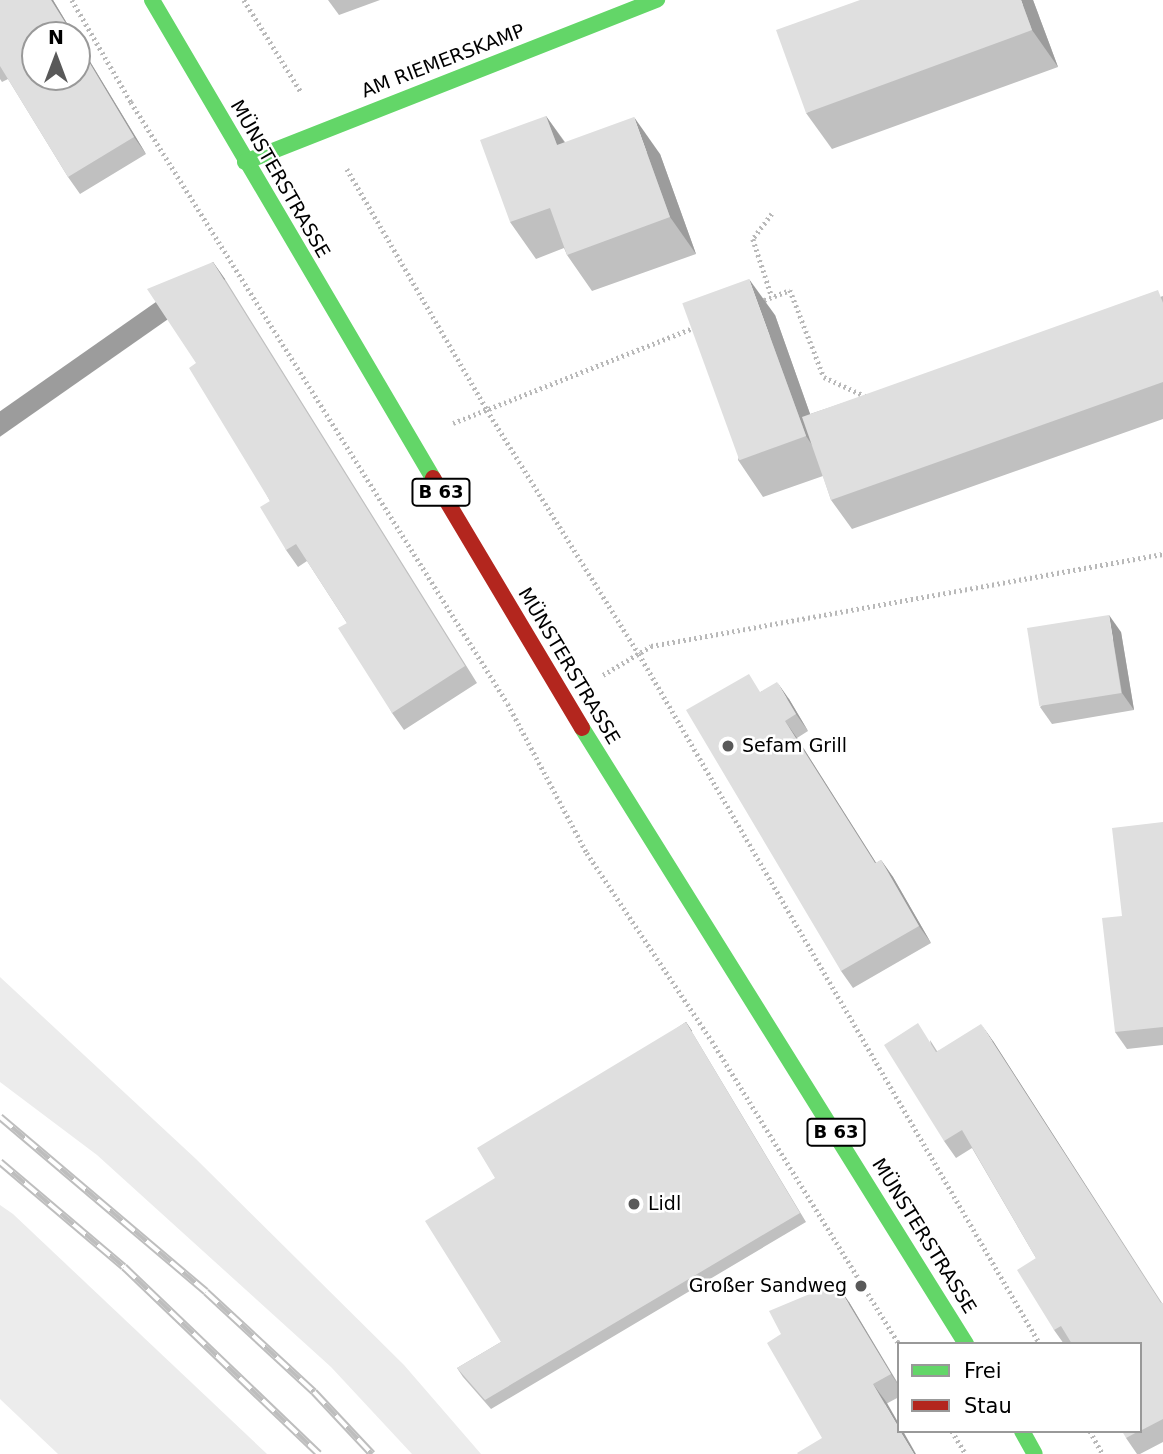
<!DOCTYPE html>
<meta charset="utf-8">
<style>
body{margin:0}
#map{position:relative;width:1163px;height:1454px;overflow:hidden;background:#fff;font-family:"DejaVu Sans",sans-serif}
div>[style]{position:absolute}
.green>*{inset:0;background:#ececec}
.path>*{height:4.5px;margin-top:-2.25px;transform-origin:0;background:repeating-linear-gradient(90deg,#b9b9b9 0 2px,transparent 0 5.5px)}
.fast>*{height:16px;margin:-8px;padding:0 8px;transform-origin:8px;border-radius:8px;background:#63d668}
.jam>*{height:16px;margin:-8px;padding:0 8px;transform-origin:8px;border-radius:8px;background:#b3261e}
.rail>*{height:8px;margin-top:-4px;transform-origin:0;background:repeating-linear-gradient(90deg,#fff 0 16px,#bebebe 0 32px);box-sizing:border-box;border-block:2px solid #bebebe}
.wall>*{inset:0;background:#c0c0c0}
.shaded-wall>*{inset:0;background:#9c9c9c;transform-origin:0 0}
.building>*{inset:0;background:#dfdfdf;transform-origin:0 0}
.dots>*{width:19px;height:19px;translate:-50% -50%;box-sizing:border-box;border:4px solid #fff;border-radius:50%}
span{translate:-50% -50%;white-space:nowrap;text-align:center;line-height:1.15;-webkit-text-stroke:5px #fff;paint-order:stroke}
.shield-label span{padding:2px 5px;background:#fff;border:2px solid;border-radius:5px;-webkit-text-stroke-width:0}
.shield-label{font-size:18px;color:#000;font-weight:700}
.street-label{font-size:19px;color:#000}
.poi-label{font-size:19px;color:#000}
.left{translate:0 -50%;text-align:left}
.right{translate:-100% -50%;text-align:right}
.legend{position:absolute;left:897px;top:1342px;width:245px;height:91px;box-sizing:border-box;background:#fff;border:2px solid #999;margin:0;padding:9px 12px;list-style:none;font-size:21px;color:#000}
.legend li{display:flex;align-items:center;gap:14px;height:35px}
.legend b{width:35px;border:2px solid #999}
.north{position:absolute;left:21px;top:21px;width:70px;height:70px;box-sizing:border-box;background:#fff;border:2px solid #999;border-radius:50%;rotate:0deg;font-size:19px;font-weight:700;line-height:28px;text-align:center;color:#000}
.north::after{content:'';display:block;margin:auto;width:24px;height:32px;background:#595959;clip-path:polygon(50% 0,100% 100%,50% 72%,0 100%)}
</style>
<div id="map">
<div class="green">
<div style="clip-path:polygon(0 977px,196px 1159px,404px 1365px,481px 1454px,412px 1454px,331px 1367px,97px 1155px,0 1082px)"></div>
<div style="clip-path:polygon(0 1205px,13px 1214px,267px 1454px,58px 1454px,0 1399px)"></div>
</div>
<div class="path">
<div style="left:72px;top:0;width:118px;rotate:60deg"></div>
<div style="left:131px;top:102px;width:710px;rotate:57.94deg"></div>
<div style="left:508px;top:704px;width:169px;rotate:62.1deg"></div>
<div style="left:587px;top:853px;width:226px;rotate:56.4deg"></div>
<div style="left:712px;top:1041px;width:356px;rotate:58.3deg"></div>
<div style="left:244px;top:0;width:108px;rotate:58.2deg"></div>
<div style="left:347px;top:169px;width:279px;rotate:59.8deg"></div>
<div style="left:487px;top:410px;width:287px;rotate:58.1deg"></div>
<div style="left:639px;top:654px;width:798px;rotate:59.84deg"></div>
<div style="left:772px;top:214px;width:31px;rotate:127deg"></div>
<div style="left:753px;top:239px;width:61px;rotate:71.9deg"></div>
<div style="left:759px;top:302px;width:33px;rotate:-21deg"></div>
<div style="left:790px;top:290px;width:93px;rotate:68.7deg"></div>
<div style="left:824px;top:377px;width:47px;rotate:24.9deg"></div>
<div style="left:453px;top:423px;width:261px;rotate:-21.6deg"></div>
<div style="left:603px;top:675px;width:56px;rotate:-31.1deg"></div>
<div style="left:651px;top:646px;width:520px;rotate:-10.19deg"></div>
<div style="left:952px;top:1431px;width:27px;rotate:59deg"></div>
<div style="left:1090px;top:1431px;width:26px;rotate:61deg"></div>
</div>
<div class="fast">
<div style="left:152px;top:0;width:554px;rotate:59.55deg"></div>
<div style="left:245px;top:162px;width:443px;rotate:-21.5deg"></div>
<div style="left:582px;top:728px;width:726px;rotate:58.06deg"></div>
<div style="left:1022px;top:1431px;width:26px;rotate:61deg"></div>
</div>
<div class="jam">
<div style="left:433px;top:478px;width:291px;rotate:59.2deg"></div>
</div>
<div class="rail">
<div style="left:0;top:1117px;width:270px;rotate:40.3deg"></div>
<div style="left:206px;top:1292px;width:147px;rotate:42.8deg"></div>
<div style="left:314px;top:1392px;width:85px;rotate:46.9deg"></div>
<div style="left:0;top:1162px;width:162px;rotate:40.3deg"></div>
<div style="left:124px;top:1267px;width:270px;rotate:43.8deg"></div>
</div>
<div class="wall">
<div style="clip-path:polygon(0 0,53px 0,74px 35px,35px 35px,77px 77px,77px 40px,146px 154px,80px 194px,68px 177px,8px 79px,2px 82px,0 79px)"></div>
<div style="clip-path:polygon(328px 0,380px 0,339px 15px)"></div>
<div style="clip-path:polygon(1033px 0,1058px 67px,832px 149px,806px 113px)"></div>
<div style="clip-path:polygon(546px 116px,565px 142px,660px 154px,696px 254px,592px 291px,567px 255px,564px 248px,536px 259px,510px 222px)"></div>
<div style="clip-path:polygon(213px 262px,225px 279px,477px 683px,404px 730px,392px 713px,347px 623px,307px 561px,298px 567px,286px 550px,270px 501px,196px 363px)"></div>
<div style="clip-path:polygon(1163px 296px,1163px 419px,852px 529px,831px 500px,823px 476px,763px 497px,738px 460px,775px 315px,810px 414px)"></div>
<div style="clip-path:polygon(1121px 632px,1134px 710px,1052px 724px,1040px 707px)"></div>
<div style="clip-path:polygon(761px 691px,789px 699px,808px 731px,797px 738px,876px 863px,881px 860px,893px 877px,931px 943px,853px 988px,841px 971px)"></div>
<div style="clip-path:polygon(1163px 822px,1163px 1045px,1127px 1049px,1115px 1032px,1122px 916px)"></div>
<div style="clip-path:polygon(686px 1022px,806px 1222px,491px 1409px,463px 1377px,457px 1368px,501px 1342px,495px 1178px)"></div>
<div style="clip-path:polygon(930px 1040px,937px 1051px,993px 1041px,1162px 1303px,1163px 1303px,1163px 1442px,1140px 1454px,1137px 1454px,1126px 1438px,1140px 1344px,1064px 1344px,1054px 1330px,1036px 1258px,972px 1148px,956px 1158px,944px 1141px)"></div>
<div style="clip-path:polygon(849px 1302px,899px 1385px,899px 1397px,822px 1438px)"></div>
</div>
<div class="shaded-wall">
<div style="clip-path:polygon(51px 0,53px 0,74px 35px,73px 35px)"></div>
<div style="clip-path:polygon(1021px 0,1033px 0,1058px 67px,1032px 30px)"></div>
<div style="clip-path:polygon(77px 40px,146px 154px,134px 137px,77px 42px)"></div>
<div style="clip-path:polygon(546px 116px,572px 153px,557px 145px)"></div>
<div style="clip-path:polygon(634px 117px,660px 154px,696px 254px,670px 217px)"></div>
<div style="left:213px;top:262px;width:21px;height:476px;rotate:55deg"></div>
<div style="clip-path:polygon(749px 279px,775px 315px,831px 473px,806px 436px)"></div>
<div style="clip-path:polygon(1109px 615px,1121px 632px,1134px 710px,1122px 693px)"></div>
<div style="clip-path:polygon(777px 682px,789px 699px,808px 731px,796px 714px)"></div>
<div style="clip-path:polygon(785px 721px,797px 738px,887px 880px,875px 863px)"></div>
<div style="clip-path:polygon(881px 860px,893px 877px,931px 943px,919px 926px)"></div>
<div style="left:686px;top:1022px;width:11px;height:222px;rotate:56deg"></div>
<div style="clip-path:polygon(981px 1024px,993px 1041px,1163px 1306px)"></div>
<div style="clip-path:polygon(836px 1283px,849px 1302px,899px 1386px,891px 1374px)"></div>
<div style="clip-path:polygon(873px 1384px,887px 1403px,899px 1424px,899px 1428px)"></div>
<div style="clip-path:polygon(900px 1431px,903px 1431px,916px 1454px,914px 1454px)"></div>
</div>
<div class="building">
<div style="clip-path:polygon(0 0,51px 0,73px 35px,35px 35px,35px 77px,77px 77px,77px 42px,134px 137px,68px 177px,0 66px)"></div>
<div style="clip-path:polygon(860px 0,1021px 0,1032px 30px,806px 113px,776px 30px)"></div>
<div style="clip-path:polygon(546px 116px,557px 145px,634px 117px,670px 217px,567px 255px,550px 208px,510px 222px,480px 140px)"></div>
<div style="clip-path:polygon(213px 262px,465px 666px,392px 713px,338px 628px,347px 623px,296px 544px,286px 550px,260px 507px,270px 501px,189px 368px,196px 363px,147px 289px)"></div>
<div style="left:749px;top:279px;width:167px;height:71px;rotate:70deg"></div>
<div style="clip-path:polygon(1158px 290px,1163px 303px,1163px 382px,831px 500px,802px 417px)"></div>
<div style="left:1109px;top:615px;width:79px;height:83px;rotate:81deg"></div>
<div style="clip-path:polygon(749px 674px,760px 692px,777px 682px,796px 714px,785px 721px,875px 863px,881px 860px,919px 926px,841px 971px,686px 710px)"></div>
<div style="clip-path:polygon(1163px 822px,1163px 1027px,1115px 1032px,1102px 918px,1122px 916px,1112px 828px)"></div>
<div style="clip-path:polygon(686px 1022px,800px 1213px,485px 1400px,457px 1368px,501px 1342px,425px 1221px,495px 1178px,477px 1148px)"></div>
<div style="clip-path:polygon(918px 1023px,936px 1052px,981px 1024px,1161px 1303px,1163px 1303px,1163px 1419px,1140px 1431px,1140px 1344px,1072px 1344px,1061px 1326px,1054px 1330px,1017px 1270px,1036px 1258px,962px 1130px,944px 1141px,884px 1045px)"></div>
<div style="clip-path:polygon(836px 1283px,891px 1374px,873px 1384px,899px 1428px,899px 1431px,900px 1431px,914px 1454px,798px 1454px,797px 1453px,822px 1438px,767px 1343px,781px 1334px,769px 1311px)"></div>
<div style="clip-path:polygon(1122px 1431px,1139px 1431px,1126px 1438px)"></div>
</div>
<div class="dots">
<div style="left:728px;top:746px;background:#595959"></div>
<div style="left:634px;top:1204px;background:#595959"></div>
<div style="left:861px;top:1286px;background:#595959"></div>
</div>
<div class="shield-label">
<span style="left:441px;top:492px">B 63</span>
<span style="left:836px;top:1132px">B 63</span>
</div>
<div class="street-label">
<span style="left:443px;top:61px;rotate:-21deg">AM RIEMERSKAMP</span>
<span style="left:280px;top:179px;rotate:60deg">MÜNSTERSTRASSE</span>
<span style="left:569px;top:666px;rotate:59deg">MÜNSTERSTRASSE</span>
<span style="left:924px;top:1236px;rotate:58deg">MÜNSTERSTRASSE</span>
</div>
<div class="poi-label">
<span class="left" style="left:742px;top:746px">Sefam Grill</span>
<span class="left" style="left:648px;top:1204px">Lidl</span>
<span class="right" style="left:847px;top:1286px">Großer Sandweg</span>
</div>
<ul class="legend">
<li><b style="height:9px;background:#63d668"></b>Frei</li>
<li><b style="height:9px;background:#b3261e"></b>Stau</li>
</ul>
<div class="north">N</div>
</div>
